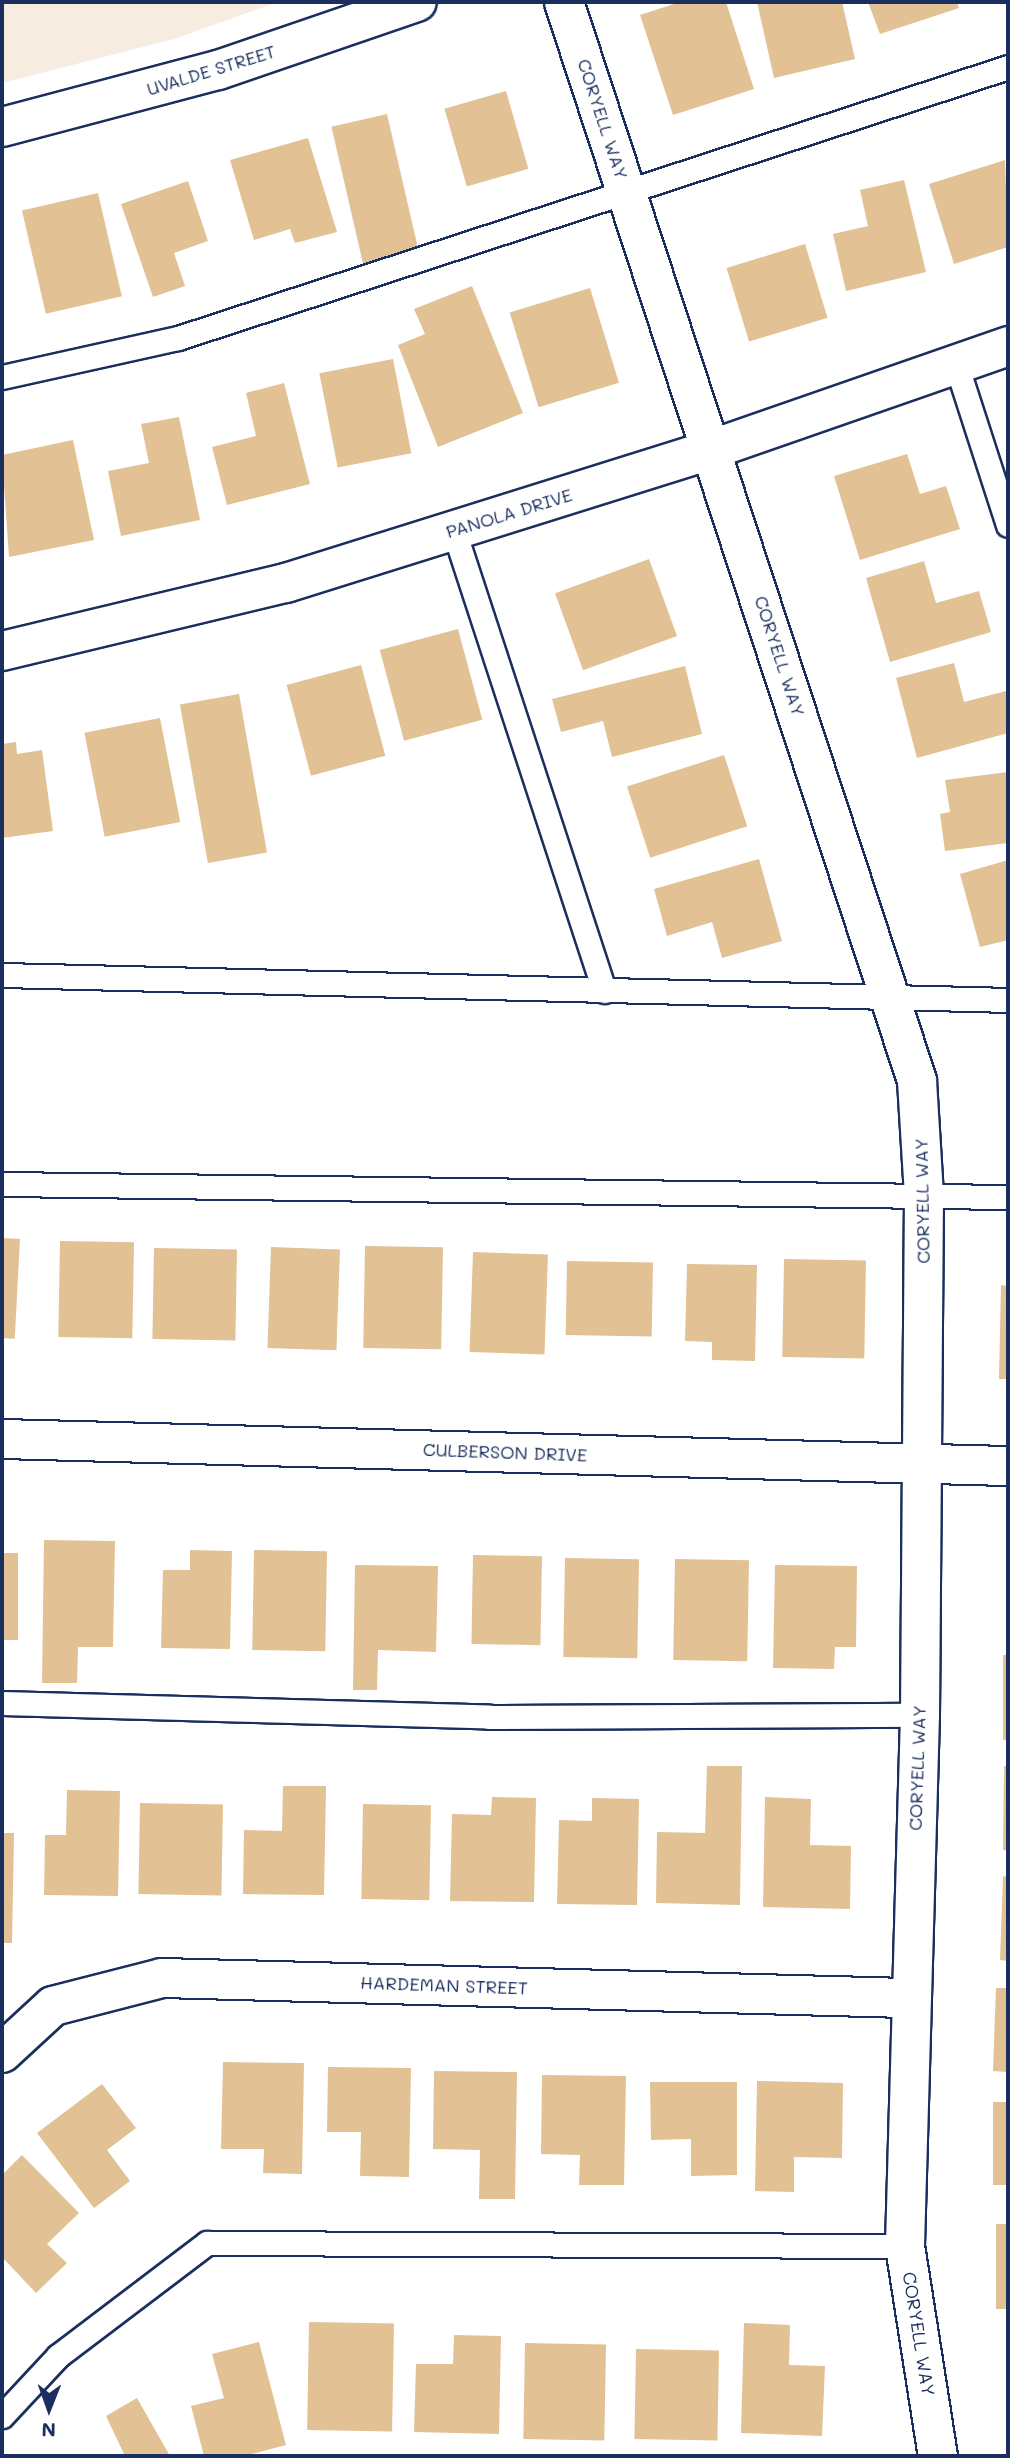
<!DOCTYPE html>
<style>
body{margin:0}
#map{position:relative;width:1010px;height:2458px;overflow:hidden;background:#fff;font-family:Mali,sans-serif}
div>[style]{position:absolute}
.built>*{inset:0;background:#f6ecdf}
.building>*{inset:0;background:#e2c194;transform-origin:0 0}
.roads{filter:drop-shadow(2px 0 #1b2f5e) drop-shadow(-2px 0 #1b2f5e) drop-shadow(0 2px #1b2f5e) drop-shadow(0 -2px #1b2f5e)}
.service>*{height:23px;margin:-11.5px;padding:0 11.5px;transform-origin:11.5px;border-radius:11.5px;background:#fff}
.minor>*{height:38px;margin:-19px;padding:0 19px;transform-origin:19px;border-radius:19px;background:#fff}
span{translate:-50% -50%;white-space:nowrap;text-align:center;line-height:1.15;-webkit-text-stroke:5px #fff;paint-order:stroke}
.street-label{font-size:18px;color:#1b2f5e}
.frame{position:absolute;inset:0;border:4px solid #1b2f5e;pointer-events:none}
.north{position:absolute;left:14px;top:2374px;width:70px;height:70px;-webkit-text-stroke:5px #fff;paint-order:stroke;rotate:181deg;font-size:19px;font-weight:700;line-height:28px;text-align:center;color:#1b2f5e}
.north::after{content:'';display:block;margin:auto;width:24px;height:32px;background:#1b2f5e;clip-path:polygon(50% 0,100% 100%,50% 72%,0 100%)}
</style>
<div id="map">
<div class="built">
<div style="clip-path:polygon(2px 2px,278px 2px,174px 39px,2px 83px)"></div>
</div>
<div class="building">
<div style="clip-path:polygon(680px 2px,726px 2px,754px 89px,673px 115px,640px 15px)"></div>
<div style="clip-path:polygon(757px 2px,842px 2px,855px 59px,774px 78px)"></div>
<div style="clip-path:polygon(868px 2px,957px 2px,959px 8px,880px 34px)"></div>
<div style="left:506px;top:91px;width:81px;height:64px;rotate:74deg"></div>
<div style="left:387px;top:114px;width:148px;height:57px;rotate:77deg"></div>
<div style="clip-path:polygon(308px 138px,337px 232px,295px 243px,290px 229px,254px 240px,230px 160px)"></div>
<div style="clip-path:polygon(1005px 160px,1008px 247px,954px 264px,929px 184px)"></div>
<div style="clip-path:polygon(904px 180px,926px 272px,846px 291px,833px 234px,868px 226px,860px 190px)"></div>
<div style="clip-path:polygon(188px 181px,208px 241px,174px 253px,185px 286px,153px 297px,121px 204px)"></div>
<div style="left:98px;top:193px;width:106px;height:78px;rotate:77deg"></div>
<div style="left:805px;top:244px;width:77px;height:82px;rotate:73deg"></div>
<div style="clip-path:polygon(472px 286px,523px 413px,438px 447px,398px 345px,425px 334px,414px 309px)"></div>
<div style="left:590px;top:288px;width:99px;height:84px;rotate:73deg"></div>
<div style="left:393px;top:359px;width:96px;height:75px;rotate:79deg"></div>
<div style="clip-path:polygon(284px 383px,310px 484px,227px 505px,212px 447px,256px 436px,246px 393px)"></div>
<div style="clip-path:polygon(179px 417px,200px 520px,121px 536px,108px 471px,149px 463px,141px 424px)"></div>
<div style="clip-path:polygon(73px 440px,94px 540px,9px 557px,2px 455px)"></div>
<div style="clip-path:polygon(907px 454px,920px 494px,946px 486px,960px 529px,860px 560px,834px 476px)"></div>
<div style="left:649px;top:559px;width:82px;height:100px;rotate:70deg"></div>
<div style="clip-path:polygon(924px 561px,936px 603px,979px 591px,991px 632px,890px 662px,866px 578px)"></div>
<div style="left:458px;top:629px;width:94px;height:81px;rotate:75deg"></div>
<div style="clip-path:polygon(954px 663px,964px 702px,1006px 691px,1008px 733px,917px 758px,896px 678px)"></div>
<div style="left:361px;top:665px;width:94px;height:77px;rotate:75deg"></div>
<div style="clip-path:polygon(685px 666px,702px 734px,612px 757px,603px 721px,561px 732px,552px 699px)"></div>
<div style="left:239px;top:694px;width:161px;height:60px;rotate:80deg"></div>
<div style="left:160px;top:718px;width:106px;height:77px;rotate:79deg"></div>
<div style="clip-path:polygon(16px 742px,17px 754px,42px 750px,53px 831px,2px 838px,2px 744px)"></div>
<div style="left:724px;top:755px;width:75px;height:102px;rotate:72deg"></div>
<div style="clip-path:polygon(1008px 772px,1008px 843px,945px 851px,940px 814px,950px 812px,945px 780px)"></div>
<div style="clip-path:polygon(759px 859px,782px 941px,722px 958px,712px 922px,667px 936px,654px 889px)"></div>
<div style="clip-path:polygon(1008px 860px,1008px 940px,980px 947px,960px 874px)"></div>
<div style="left:2px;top:1238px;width:18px;height:100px;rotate:3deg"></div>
<div style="left:60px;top:1241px;width:74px;height:96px;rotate:1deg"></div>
<div style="left:365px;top:1246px;width:78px;height:102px;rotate:1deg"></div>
<div style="left:271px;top:1247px;width:69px;height:101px;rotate:2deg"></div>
<div style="left:154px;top:1248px;width:83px;height:91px;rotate:1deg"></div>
<div style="left:473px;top:1252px;width:75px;height:100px;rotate:2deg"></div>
<div style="left:784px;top:1259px;width:82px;height:98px;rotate:1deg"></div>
<div style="left:567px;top:1261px;width:86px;height:74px;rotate:1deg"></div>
<div style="clip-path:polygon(687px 1264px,757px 1265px,755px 1361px,712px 1360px,712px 1342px,685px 1341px)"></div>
<div style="clip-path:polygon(1001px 1285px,1008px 1286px,1008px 1379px,999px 1379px)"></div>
<div style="clip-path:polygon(44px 1540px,115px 1541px,113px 1647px,78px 1647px,77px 1683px,42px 1683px)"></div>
<div style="clip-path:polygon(190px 1550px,232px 1551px,230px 1649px,161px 1648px,163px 1570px,190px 1570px)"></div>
<div style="left:254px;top:1550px;width:73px;height:100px;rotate:1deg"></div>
<div style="left:2px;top:1553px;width:16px;height:87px"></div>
<div style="left:473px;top:1555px;width:69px;height:89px;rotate:1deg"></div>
<div style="left:565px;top:1558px;width:74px;height:99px;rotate:1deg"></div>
<div style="left:675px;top:1559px;width:74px;height:101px;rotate:1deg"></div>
<div style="clip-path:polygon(355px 1565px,438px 1566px,436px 1652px,378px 1650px,377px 1690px,353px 1690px)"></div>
<div style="clip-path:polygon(775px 1565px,857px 1566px,856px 1647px,835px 1647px,834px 1669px,773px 1668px)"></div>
<div style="left:1003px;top:1655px;width:5px;height:85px"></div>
<div style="clip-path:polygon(707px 1766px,742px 1766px,740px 1905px,656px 1903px,657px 1832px,705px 1833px)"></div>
<div style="clip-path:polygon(1004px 1766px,1008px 1766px,1008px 1851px,1003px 1850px)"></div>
<div style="clip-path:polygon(283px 1786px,326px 1786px,324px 1895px,243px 1894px,244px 1830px,282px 1831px)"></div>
<div style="clip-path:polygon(67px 1790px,120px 1791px,118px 1896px,44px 1895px,45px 1835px,66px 1835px)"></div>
<div style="clip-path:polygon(492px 1797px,536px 1798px,534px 1902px,450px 1901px,452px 1814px,491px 1815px)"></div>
<div style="clip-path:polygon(765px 1797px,811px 1799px,810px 1845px,851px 1846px,850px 1909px,763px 1907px)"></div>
<div style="clip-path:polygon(592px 1798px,639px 1799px,637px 1905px,557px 1904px,559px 1820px,592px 1821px)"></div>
<div style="left:140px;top:1803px;width:83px;height:91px;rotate:1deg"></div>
<div style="left:363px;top:1804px;width:68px;height:95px;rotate:1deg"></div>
<div style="clip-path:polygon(2px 1833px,14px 1833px,12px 1943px,2px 1943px)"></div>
<div style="clip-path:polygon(1003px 1876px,1008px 1877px,1008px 1961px,1000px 1960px)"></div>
<div style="clip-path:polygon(996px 1988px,1008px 1988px,1008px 2072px,993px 2071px)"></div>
<div style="clip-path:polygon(223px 2062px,304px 2063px,302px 2174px,263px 2173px,264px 2149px,221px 2149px)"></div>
<div style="clip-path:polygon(328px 2067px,411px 2068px,409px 2177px,360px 2176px,361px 2132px,327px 2132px)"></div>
<div style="clip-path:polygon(434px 2071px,517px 2072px,515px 2199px,479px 2199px,480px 2150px,433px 2149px)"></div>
<div style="clip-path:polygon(542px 2075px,626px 2076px,624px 2185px,579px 2185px,580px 2155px,541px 2154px)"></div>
<div style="clip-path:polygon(757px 2081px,843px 2083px,842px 2158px,794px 2157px,794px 2192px,755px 2191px)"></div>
<div style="clip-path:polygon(650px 2082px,737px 2082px,737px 2175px,691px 2176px,691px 2139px,651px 2140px)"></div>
<div style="clip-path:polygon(102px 2084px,136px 2128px,107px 2150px,130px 2181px,94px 2208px,37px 2133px)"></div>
<div style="left:993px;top:2102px;width:15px;height:83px"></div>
<div style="clip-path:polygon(22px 2155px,79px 2213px,47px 2244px,67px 2263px,36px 2293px,2px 2257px,2px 2175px)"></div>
<div style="left:1008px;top:2224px;width:85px;height:12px;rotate:90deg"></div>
<div style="left:309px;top:2322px;width:85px;height:108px;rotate:1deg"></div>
<div style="clip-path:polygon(744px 2323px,790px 2325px,789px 2365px,825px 2366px,822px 2436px,741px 2433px)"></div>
<div style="clip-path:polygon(454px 2335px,501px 2336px,499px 2434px,414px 2432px,416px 2364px,453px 2364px)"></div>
<div style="clip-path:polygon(259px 2342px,286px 2445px,244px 2456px,204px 2456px,191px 2406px,224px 2398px,212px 2354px)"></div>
<div style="left:525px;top:2343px;width:81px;height:96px;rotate:1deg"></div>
<div style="left:636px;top:2349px;width:83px;height:90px;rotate:1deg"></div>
<div style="clip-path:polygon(137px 2398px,170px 2456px,125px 2456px,106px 2416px)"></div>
</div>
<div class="roads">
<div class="service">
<div style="left:956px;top:364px;width:169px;rotate:72.1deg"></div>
<div style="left:2px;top:377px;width:180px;rotate:-12.5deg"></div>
<div style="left:178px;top:338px;width:873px;rotate:-18.08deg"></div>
<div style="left:454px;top:531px;width:484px;rotate:71.9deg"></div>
<div style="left:2px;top:975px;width:1006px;rotate:1.42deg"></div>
<div style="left:2px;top:1184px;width:1006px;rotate:0.74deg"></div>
<div style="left:2px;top:1703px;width:487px;rotate:1.6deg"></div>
<div style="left:489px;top:1717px;width:431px;rotate:-0.3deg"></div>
<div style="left:2px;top:2416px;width:82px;rotate:-47deg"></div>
<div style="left:58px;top:2356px;width:187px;rotate:-37.2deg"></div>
<div style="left:207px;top:2243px;width:698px;rotate:0.25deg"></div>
</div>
<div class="minor">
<div style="left:564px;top:2px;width:1135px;rotate:71.88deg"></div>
<div style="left:917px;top:1081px;width:114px;rotate:86.5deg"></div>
<div style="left:924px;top:1195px;width:520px;rotate:90.44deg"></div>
<div style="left:920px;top:1715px;width:531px;rotate:91.62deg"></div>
<div style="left:905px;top:2246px;width:213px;rotate:81.1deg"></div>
<div style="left:2px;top:127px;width:223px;rotate:-14.8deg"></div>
<div style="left:218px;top:70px;width:210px;rotate:-18.9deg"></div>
<div style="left:2px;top:651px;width:292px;rotate:-13.5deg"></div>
<div style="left:286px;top:583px;width:441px;rotate:-17.4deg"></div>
<div style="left:707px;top:451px;width:319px;rotate:-19.2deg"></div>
<div style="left:2px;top:1439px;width:1006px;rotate:1.54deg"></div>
<div style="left:2px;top:2053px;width:69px;rotate:-42.7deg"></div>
<div style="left:53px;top:2006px;width:113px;rotate:-14.4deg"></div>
<div style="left:162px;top:1978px;width:746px;rotate:1.54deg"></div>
</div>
</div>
<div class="street-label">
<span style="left:211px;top:70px;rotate:-17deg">UVALDE STREET</span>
<span style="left:603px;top:119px;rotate:72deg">CORYELL WAY</span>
<span style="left:509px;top:513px;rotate:-17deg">PANOLA DRIVE</span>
<span style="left:780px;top:656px;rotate:72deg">CORYELL WAY</span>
<span style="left:922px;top:1201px;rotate:-91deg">CORYELL WAY</span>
<span style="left:505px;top:1452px;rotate:2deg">CULBERSON DRIVE</span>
<span style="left:917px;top:1768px;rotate:-88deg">CORYELL WAY</span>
<span style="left:444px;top:1985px;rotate:2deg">HARDEMAN STREET</span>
<span style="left:919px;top:2334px;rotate:81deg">CORYELL WAY</span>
</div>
<div class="frame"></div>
<div class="north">N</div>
</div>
